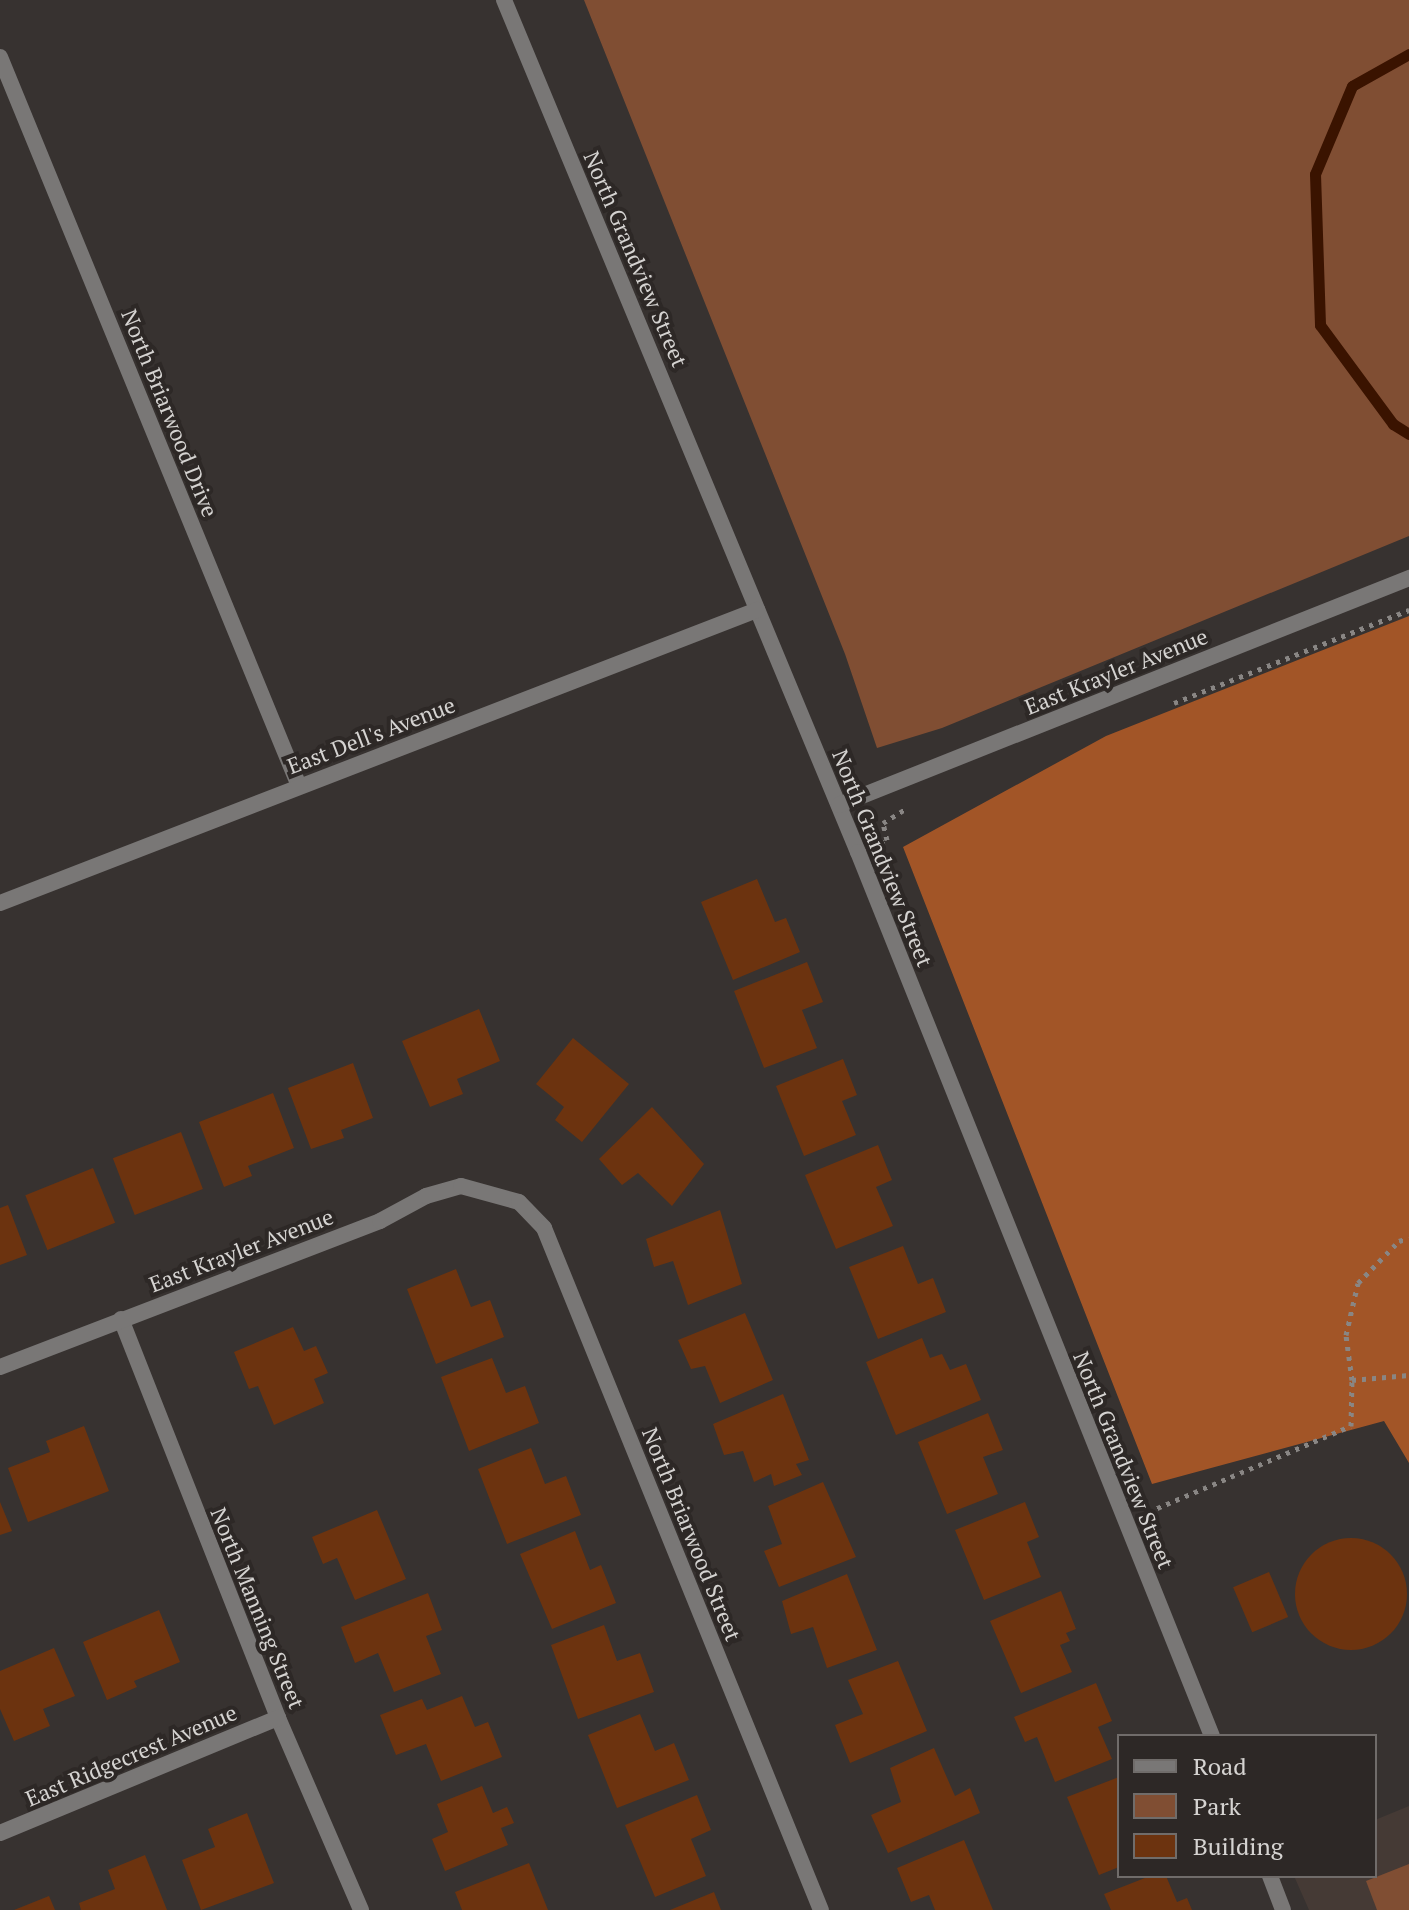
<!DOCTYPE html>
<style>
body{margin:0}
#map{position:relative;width:1409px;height:1910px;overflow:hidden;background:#373230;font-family:"PT Serif",serif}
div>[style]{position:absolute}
.built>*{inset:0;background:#453a35}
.green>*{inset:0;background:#804e33}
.forest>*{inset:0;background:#a25527}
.stream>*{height:11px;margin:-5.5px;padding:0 5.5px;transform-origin:5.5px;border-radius:5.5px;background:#3a1300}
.building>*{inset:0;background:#6c330f;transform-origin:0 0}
.round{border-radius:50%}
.path>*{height:5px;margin-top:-2.5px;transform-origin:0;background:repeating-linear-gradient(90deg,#898684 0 4px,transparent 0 10px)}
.street>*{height:16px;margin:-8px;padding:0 8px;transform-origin:8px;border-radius:8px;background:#797776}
span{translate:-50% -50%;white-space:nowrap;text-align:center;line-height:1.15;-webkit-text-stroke:8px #2d2826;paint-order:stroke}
.street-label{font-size:22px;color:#d5d3d1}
.legend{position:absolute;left:1117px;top:1734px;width:260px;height:144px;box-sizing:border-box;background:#2d2826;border:2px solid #706c6a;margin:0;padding:10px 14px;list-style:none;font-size:24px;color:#d5d3d1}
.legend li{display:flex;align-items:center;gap:16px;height:40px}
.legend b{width:40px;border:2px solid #706c6a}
</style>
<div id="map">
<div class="built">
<div style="clip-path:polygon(1409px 1806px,1409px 1910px,1309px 1910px,1294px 1876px,1375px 1876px,1375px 1820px)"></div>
</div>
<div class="green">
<div style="clip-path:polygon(584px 0,1409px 0,1409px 536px,942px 728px,877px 748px,845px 654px)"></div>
<div style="clip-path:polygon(1409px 1864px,1409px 1910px,1377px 1910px,1366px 1881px)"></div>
</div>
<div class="forest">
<div style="clip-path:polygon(1409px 616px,1409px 1463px,1384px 1421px,1152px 1484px,903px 847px,1106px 736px)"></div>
</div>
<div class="stream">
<div style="left:1409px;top:54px;width:65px;rotate:150.7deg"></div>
<div style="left:1352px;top:86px;width:95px;rotate:112.8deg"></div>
<div style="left:1315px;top:174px;width:151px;rotate:88.1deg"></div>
<div style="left:1320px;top:325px;width:123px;rotate:53.6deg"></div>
<div style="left:1393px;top:424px;width:19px;rotate:32deg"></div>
</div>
<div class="building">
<div style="clip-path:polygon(757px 879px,775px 922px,786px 918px,800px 952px,733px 980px,701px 902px)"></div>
<div style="clip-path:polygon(807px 962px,823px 1002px,802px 1010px,817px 1048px,764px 1068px,734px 991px)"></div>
<div style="clip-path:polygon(479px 1009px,500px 1061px,457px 1079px,463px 1094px,430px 1107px,402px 1041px)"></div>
<div style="clip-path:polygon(573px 1038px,629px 1084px,582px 1142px,555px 1120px,564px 1107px,536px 1084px)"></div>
<div style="clip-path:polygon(843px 1059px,857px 1095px,842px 1101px,856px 1135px,804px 1156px,776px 1086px)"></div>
<div style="clip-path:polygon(353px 1063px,373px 1118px,341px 1130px,344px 1138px,311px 1149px,288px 1088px)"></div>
<div style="clip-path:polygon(273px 1093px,294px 1148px,248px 1166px,252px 1176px,224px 1187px,199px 1122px)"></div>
<div style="clip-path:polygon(652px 1107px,704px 1164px,672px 1206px,638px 1173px,622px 1185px,599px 1159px)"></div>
<div style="left:181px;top:1132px;width:61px;height:73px;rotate:69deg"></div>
<div style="clip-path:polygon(878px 1145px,892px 1180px,876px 1187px,893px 1226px,836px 1249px,805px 1175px)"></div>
<div style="left:93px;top:1168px;width:59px;height:73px;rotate:68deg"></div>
<div style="clip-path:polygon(8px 1205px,27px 1255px,0 1265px,0 1208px)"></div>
<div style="clip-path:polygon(720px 1210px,742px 1284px,688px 1305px,673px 1261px,654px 1267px,646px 1239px)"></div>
<div style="clip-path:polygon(903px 1246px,918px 1284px,933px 1278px,946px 1312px,878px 1339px,849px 1267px)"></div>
<div style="clip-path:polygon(456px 1269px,471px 1307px,490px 1300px,504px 1337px,436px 1364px,407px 1289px)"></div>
<div style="clip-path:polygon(745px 1313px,773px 1380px,720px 1403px,705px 1366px,691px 1369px,678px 1340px)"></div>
<div style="clip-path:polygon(293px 1327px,304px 1351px,316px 1346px,328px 1373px,314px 1379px,324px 1403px,274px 1425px,258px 1386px,249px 1389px,234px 1352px)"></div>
<div style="clip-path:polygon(922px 1338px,930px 1358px,942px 1354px,950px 1370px,966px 1364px,981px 1400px,896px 1435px,866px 1362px)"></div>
<div style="clip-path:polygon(492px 1358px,506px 1393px,525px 1386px,539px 1423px,469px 1451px,441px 1377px)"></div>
<div style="clip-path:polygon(783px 1394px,809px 1460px,796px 1464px,802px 1475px,774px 1486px,771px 1474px,754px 1482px,743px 1451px,724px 1455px,713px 1424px)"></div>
<div style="clip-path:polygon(988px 1413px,1003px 1450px,983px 1457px,998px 1494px,947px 1514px,918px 1442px)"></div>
<div style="clip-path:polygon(84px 1426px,109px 1491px,28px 1522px,8px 1468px,50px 1452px,46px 1441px)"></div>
<div style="clip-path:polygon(531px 1448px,545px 1484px,566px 1476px,581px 1515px,507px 1544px,478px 1469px)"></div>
<div style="clip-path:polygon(823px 1482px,856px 1557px,779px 1587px,764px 1551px,782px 1544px,768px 1506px)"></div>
<div style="clip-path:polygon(0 1502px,12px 1531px,0 1535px)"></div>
<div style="clip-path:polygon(1025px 1502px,1039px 1537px,1027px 1542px,1041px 1577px,984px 1600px,955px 1530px)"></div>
<div style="clip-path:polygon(377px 1510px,406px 1579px,355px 1600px,337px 1558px,323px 1564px,312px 1537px)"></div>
<div style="clip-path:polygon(575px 1531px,590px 1570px,601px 1565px,616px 1603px,552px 1629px,520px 1554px)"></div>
<div class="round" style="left:1295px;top:1538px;width:112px;height:112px"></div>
<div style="left:1269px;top:1572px;width:49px;height:39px;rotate:67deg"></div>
<div style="clip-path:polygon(847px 1574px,877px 1650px,827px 1668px,813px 1627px,791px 1634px,782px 1601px)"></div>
<div style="clip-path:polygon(1061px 1591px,1076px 1629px,1066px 1633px,1070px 1641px,1060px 1645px,1072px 1672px,1021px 1693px,990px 1621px)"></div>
<div style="clip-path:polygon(428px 1593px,442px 1630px,426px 1636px,441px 1674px,394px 1692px,378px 1653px,355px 1663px,341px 1627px)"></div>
<div style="clip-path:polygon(159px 1610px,180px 1662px,134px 1681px,137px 1687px,107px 1700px,83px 1642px)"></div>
<div style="clip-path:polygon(604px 1625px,617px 1661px,640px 1653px,654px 1692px,578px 1719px,551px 1645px)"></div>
<div style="clip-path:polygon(54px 1648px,75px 1696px,43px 1709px,50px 1726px,14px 1741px,0 1709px,0 1671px)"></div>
<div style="clip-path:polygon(898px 1661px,927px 1731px,850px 1763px,835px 1725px,863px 1714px,848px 1680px)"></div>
<div style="clip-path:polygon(1096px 1683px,1112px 1721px,1098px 1727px,1112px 1759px,1055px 1782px,1037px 1737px,1025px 1742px,1014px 1717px)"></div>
<div style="clip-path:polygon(462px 1696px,475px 1727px,488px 1722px,502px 1757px,441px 1781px,426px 1744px,396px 1755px,380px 1715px,422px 1699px,427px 1710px)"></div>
<div style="clip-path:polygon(640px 1714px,655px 1751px,674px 1743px,689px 1780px,617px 1808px,588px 1735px)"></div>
<div style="clip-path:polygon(934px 1748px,955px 1796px,970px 1788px,980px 1813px,888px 1853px,871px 1815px,901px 1802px,890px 1768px)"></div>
<div style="clip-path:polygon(1119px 1777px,1119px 1867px,1099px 1875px,1067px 1797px)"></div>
<div style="clip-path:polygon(482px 1786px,493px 1813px,507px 1807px,514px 1823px,501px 1828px,508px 1845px,445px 1871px,432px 1839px,448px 1832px,437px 1804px)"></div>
<div style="clip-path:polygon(697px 1795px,711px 1830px,691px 1839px,706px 1876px,655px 1897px,625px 1825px)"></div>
<div style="clip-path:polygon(247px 1813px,274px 1883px,201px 1910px,182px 1860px,215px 1847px,208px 1829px)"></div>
<div style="clip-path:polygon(964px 1840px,993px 1910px,935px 1910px,929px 1895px,911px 1902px,897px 1868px)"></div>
<div style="clip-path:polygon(145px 1855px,167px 1910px,81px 1910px,79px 1903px,115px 1889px,108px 1870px)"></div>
<div style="clip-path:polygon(529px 1863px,548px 1910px,462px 1910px,455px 1892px)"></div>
<div style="clip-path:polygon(1150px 1876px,1166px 1876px,1177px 1902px,1187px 1898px,1192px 1910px,1111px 1910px,1104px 1894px)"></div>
<div style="clip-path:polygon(714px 1892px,721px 1910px,670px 1910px)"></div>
<div style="clip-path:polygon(49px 1896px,55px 1910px,14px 1910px)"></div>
</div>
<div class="path">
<div style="left:1174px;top:703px;width:253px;rotate:-21.6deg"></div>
<div style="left:881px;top:843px;width:7px;rotate:-27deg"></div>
<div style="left:887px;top:840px;width:17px;rotate:-103deg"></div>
<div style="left:883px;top:823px;width:25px;rotate:-32deg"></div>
<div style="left:1352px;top:1380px;width:45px;rotate:-97.6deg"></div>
<div style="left:1346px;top:1335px;width:53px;rotate:-77deg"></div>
<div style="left:1358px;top:1283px;width:59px;rotate:-45.7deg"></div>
<div style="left:1399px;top:1241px;width:10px;rotate:-17deg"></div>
<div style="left:1148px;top:1512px;width:220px;rotate:-23deg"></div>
<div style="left:1351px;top:1426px;width:46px;rotate:-88.8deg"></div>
<div style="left:1352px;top:1380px;width:57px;rotate:-5deg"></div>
</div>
<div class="street">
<div style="left:504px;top:0;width:923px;rotate:67.44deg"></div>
<div style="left:858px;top:852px;width:952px;rotate:68.18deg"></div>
<div style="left:0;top:57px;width:788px;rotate:67.7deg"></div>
<div style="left:839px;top:805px;width:614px;rotate:-21.71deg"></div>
<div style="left:0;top:903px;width:812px;rotate:-21.16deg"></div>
<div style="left:121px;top:1319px;width:429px;rotate:68.5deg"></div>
<div style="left:278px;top:1718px;width:209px;rotate:66.6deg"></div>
<div style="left:0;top:1367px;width:407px;rotate:-21deg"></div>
<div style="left:380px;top:1221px;width:52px;rotate:-28.5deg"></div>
<div style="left:426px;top:1196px;width:36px;rotate:-16deg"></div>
<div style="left:461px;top:1186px;width:60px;rotate:15.4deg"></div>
<div style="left:519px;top:1202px;width:36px;rotate:46deg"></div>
<div style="left:544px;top:1228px;width:736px;rotate:67.9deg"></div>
<div style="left:0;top:1833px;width:301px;rotate:-22.5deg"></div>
<div style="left:1270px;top:1876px;width:36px;rotate:69deg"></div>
</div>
<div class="street-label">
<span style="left:636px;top:259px;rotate:67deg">North Grandview Street</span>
<span style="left:170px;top:413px;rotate:68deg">North Briarwood Drive</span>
<span style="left:1116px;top:671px;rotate:-22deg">East Krayler Avenue</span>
<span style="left:371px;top:735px;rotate:-21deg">East Dell's Avenue</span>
<span style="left:883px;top:858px;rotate:68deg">North Grandview Street</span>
<span style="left:241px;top:1250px;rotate:-21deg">East Krayler Avenue</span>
<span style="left:1124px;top:1460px;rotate:68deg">North Grandview Street</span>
<span style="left:692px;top:1534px;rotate:68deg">North Briarwood Street</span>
<span style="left:258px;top:1608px;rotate:68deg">North Manning Street</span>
<span style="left:131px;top:1755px;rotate:-23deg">East Ridgecrest Avenue</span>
</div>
<ul class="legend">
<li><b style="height:10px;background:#797776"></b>Road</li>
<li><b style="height:22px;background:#804e33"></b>Park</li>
<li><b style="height:22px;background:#6c330f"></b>Building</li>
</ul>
</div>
